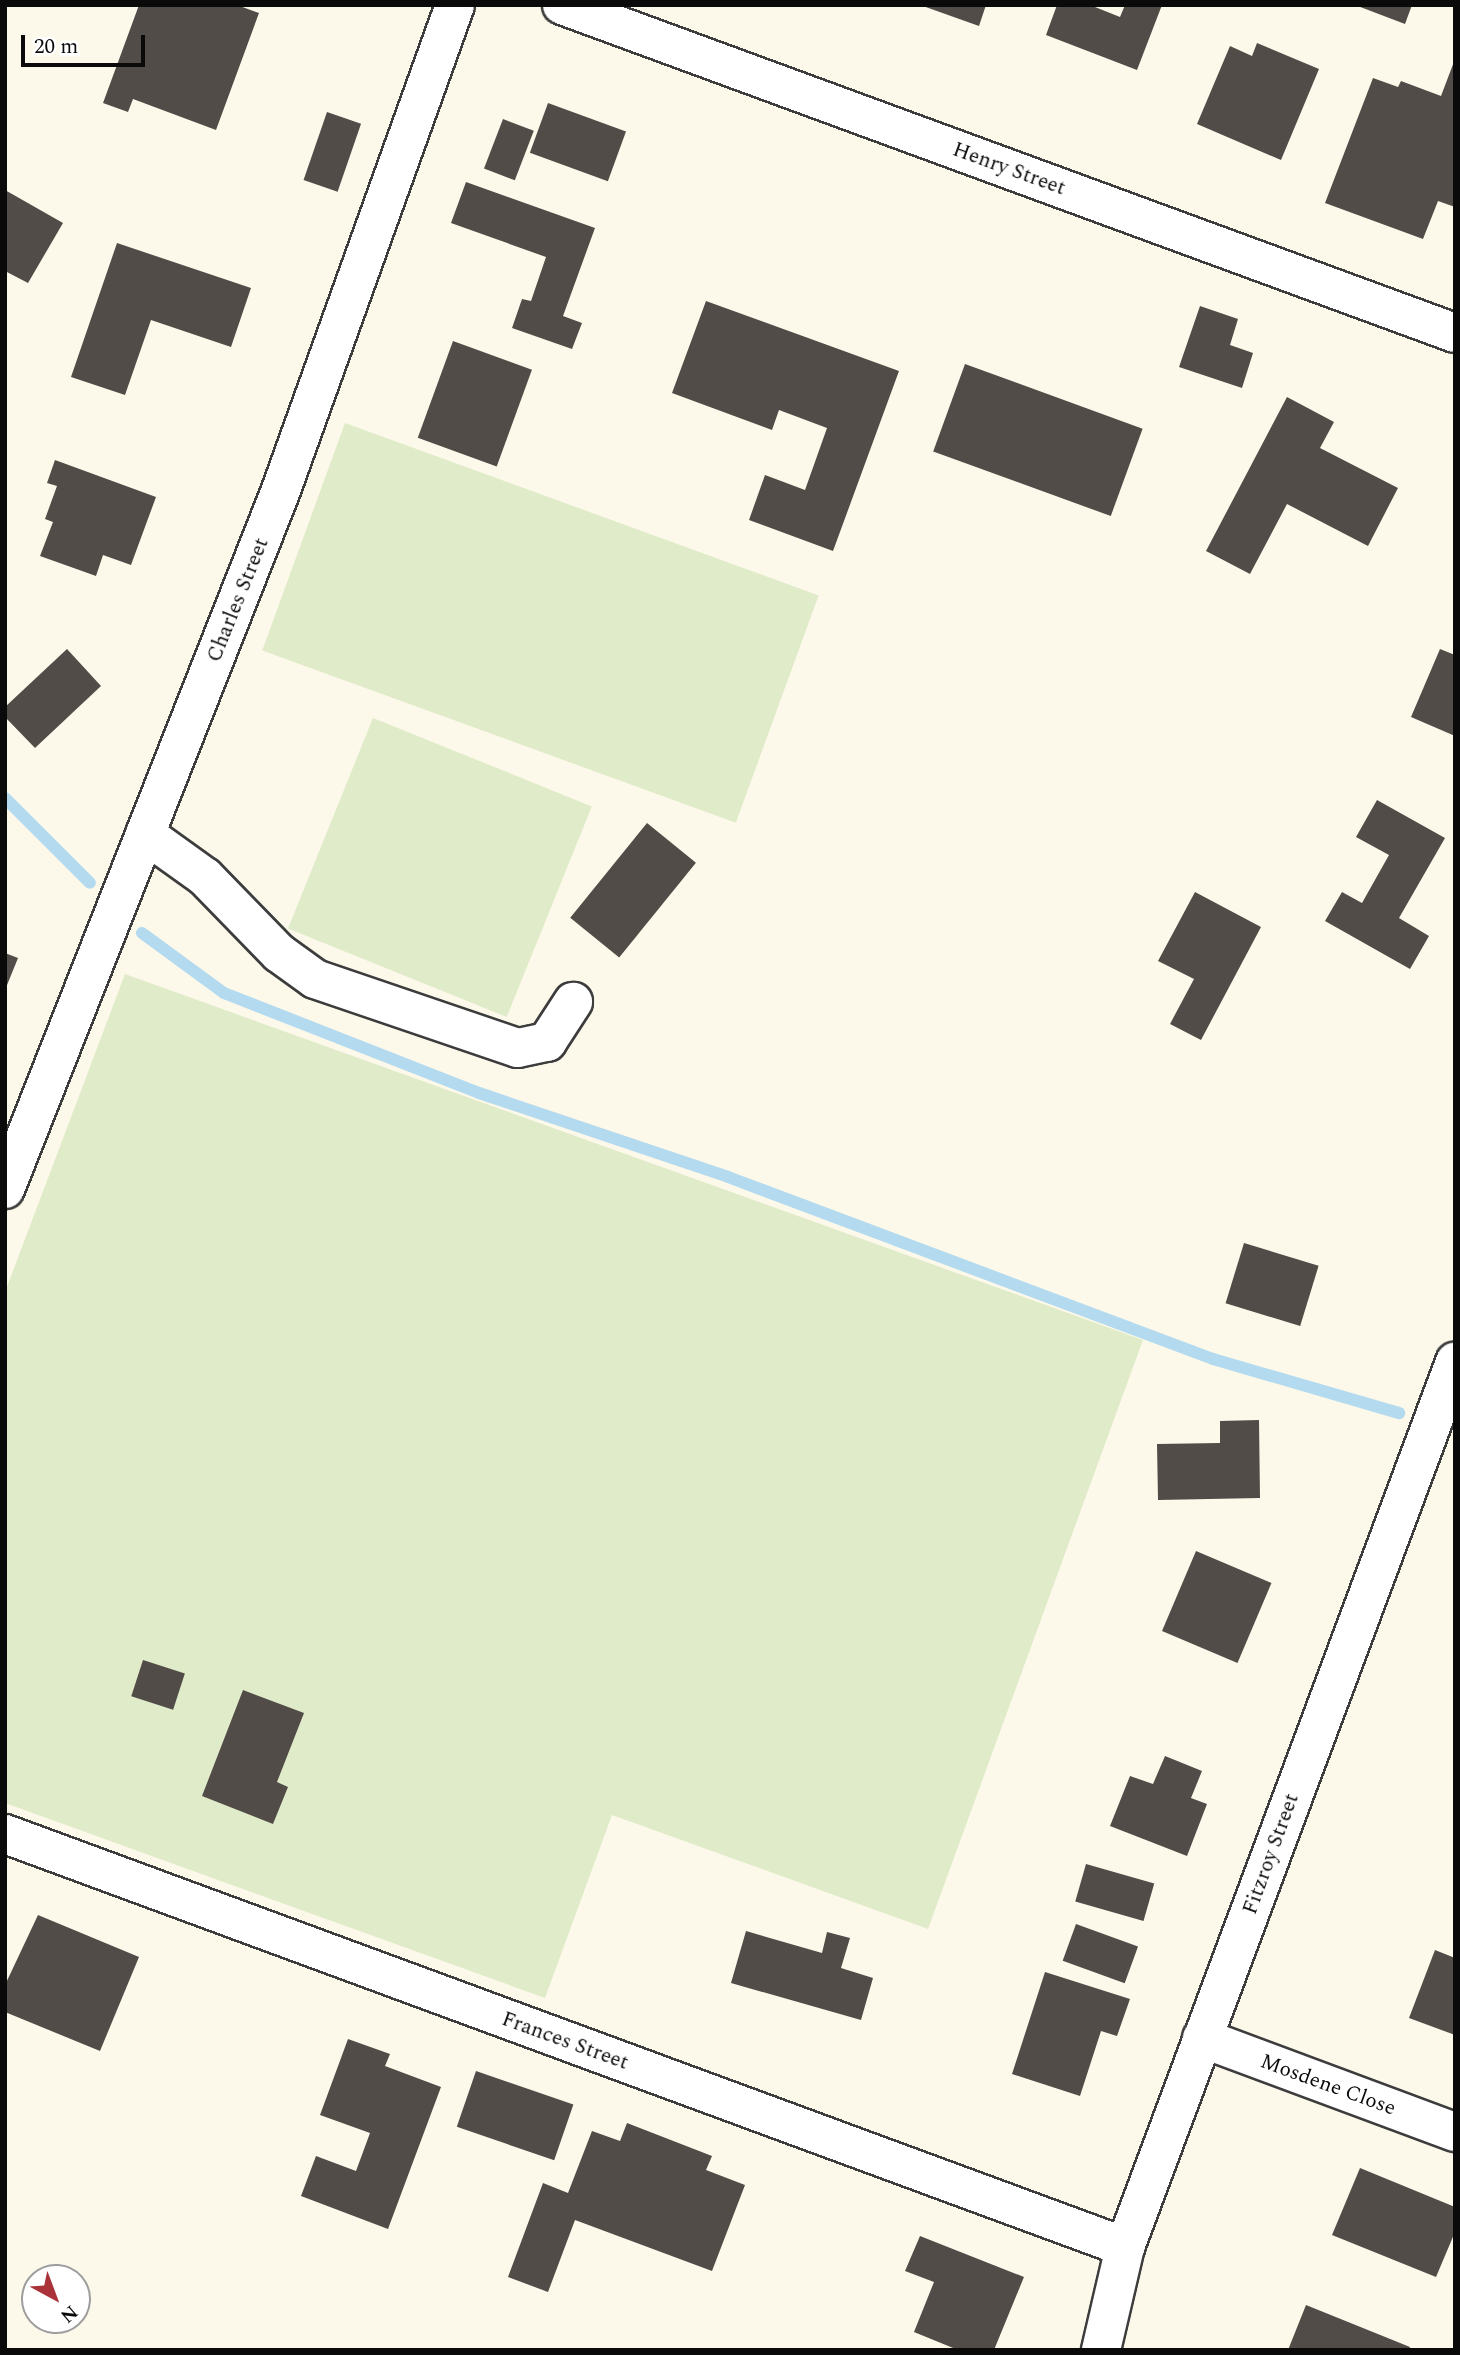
<!DOCTYPE html>
<style>
body{margin:0}
#map{position:relative;width:1460px;height:2355px;overflow:hidden;background:#fdf9ea;font-family:Spectral,serif}
div>[style]{position:absolute}
.pitch>*{inset:0;background:#e0ebc9;transform-origin:0 0}
.stream>*{height:12px;margin:-6px;padding:0 6px;transform-origin:6px;border-radius:6px;background:#b4daef}
.building>*{inset:0;background:#524c48;transform-origin:0 0}
.roads{filter:drop-shadow(2px 0 #3d3d3d) drop-shadow(-2px 0 #3d3d3d) drop-shadow(0 2px #3d3d3d) drop-shadow(0 -2px #3d3d3d)}
.minor>*{height:38px;margin:-19px;padding:0 19px;transform-origin:19px;border-radius:19px;background:#fff}
span{translate:-50% -50%;white-space:nowrap;text-align:center;line-height:1.15;-webkit-text-stroke:7px #fff;paint-order:stroke}
.street-label{font-size:21px;color:#0a0a0a}
.frame{position:absolute;inset:0;border:7px solid #0a0a0a;pointer-events:none}
.north{position:absolute;left:21px;top:2264px;width:70px;height:70px;box-sizing:border-box;background:#fff;border:2px solid #9d9d9d;border-radius:50%;rotate:139deg;font-size:19px;font-weight:700;line-height:28px;text-align:center;color:#0a0a0a}
.north::after{content:'';display:block;margin:auto;width:24px;height:32px;background:#aa333a;clip-path:polygon(50% 0,100% 100%,50% 72%,0 100%)}
.scale{position:absolute;left:21px;top:35px;width:124px;height:32px;box-sizing:border-box;border:4px solid #0a0a0a;border-top:0;padding-left:9px;font-size:21px;line-height:24px;white-space:nowrap;color:#0a0a0a;-webkit-text-stroke:5px #fff;paint-order:stroke}
</style>
<div id="map">
<div class="pitch">
<div style="left:345px;top:423px;width:504px;height:242px;rotate:20deg"></div>
<div style="left:373px;top:718px;width:236px;height:227px;rotate:22deg"></div>
<div style="clip-path:polygon(125px 974px,1143px 1340px,928px 1929px,612px 1815px,545px 1998px,5px 1803px,5px 1292px)"></div>
</div>
<div class="stream">
<div style="left:5px;top:798px;width:120px;rotate:45deg"></div>
<div style="left:142px;top:933px;width:102px;rotate:36.2deg"></div>
<div style="left:224px;top:993px;width:274px;rotate:21.4deg"></div>
<div style="left:479px;top:1093px;width:263px;rotate:18.6deg"></div>
<div style="left:728px;top:1177px;width:518px;rotate:20.57deg"></div>
<div style="left:1213px;top:1359px;width:194px;rotate:16.2deg"></div>
</div>
<div class="building">
<div style="clip-path:polygon(139px 5px,237px 5px,259px 13px,216px 130px,133px 99px,128px 112px,103px 103px)"></div>
<div style="clip-path:polygon(920px 5px,986px 5px,979px 26px)"></div>
<div style="clip-path:polygon(1057px 5px,1090px 5px,1120px 17px,1125px 5px,1162px 5px,1137px 70px,1046px 35px)"></div>
<div style="clip-path:polygon(1355px 5px,1412px 5px,1405px 24px)"></div>
<div style="clip-path:polygon(1257px 43px,1319px 69px,1281px 160px,1197px 124px,1230px 46px,1252px 56px)"></div>
<div style="clip-path:polygon(1455px 59px,1455px 207px,1438px 201px,1423px 239px,1325px 203px,1373px 78px,1398px 87px,1401px 81px,1441px 96px)"></div>
<div style="left:548px;top:103px;width:83px;height:53px;rotate:20deg"></div>
<div style="left:327px;top:112px;width:36px;height:72px;rotate:19deg"></div>
<div style="left:503px;top:119px;width:33px;height:53px;rotate:21deg"></div>
<div style="clip-path:polygon(466px 182px,595px 228px,563px 316px,582px 323px,572px 349px,512px 328px,522px 299px,531px 301px,546px 257px,451px 223px)"></div>
<div style="clip-path:polygon(5px 190px,63px 223px,28px 283px,5px 271px)"></div>
<div style="clip-path:polygon(117px 243px,251px 288px,231px 347px,151px 320px,125px 395px,71px 377px)"></div>
<div style="clip-path:polygon(706px 301px,899px 371px,833px 551px,749px 520px,765px 475px,805px 490px,827px 428px,779px 410px,772px 430px,672px 393px)"></div>
<div style="clip-path:polygon(1200px 306px,1238px 319px,1230px 345px,1253px 353px,1242px 388px,1179px 367px)"></div>
<div style="left:453px;top:341px;width:84px;height:103px;rotate:20deg"></div>
<div style="left:965px;top:364px;width:189px;height:93px;rotate:20deg"></div>
<div style="clip-path:polygon(1287px 397px,1334px 422px,1320px 448px,1398px 488px,1368px 546px,1287px 504px,1250px 574px,1206px 551px)"></div>
<div style="clip-path:polygon(55px 460px,156px 497px,131px 565px,103px 555px,96px 576px,40px 556px,53px 522px,45px 519px,57px 486px,47px 483px)"></div>
<div style="clip-path:polygon(67px 649px,101px 686px,35px 748px,5px 717px,5px 707px)"></div>
<div style="clip-path:polygon(1440px 649px,1455px 655px,1455px 736px,1411px 717px)"></div>
<div style="clip-path:polygon(1377px 800px,1445px 838px,1399px 918px,1429px 936px,1410px 969px,1325px 921px,1342px 892px,1362px 903px,1389px 855px,1356px 837px)"></div>
<div style="left:647px;top:823px;width:63px;height:122px;rotate:39deg"></div>
<div style="clip-path:polygon(1195px 892px,1261px 927px,1201px 1040px,1170px 1024px,1194px 979px,1158px 961px)"></div>
<div style="clip-path:polygon(5px 953px,18px 958px,5px 990px)"></div>
<div style="left:1244px;top:1243px;width:78px;height:63px;rotate:17deg"></div>
<div style="clip-path:polygon(1259px 1420px,1260px 1498px,1158px 1500px,1157px 1444px,1220px 1443px,1220px 1421px)"></div>
<div style="left:1196px;top:1551px;width:82px;height:87px;rotate:23deg"></div>
<div style="left:143px;top:1660px;width:44px;height:38px;rotate:18deg"></div>
<div style="clip-path:polygon(243px 1690px,304px 1713px,277px 1782px,288px 1787px,273px 1824px,202px 1796px)"></div>
<div style="clip-path:polygon(1165px 1756px,1202px 1771px,1191px 1798px,1207px 1804px,1187px 1856px,1110px 1826px,1130px 1776px,1153px 1784px)"></div>
<div style="left:1086px;top:1864px;width:71px;height:39px;rotate:16deg"></div>
<div style="clip-path:polygon(38px 1915px,139px 1957px,100px 2051px,5px 2012px,5px 1985px)"></div>
<div style="left:1076px;top:1924px;width:66px;height:39px;rotate:20deg"></div>
<div style="clip-path:polygon(746px 1931px,822px 1953px,827px 1932px,850px 1938px,841px 1968px,873px 1978px,861px 2020px,731px 1983px)"></div>
<div style="clip-path:polygon(1435px 1950px,1455px 1958px,1455px 2035px,1409px 2018px)"></div>
<div style="clip-path:polygon(1045px 1972px,1130px 1999px,1117px 2036px,1101px 2031px,1080px 2096px,1012px 2074px)"></div>
<div style="clip-path:polygon(348px 2039px,390px 2054px,385px 2066px,441px 2087px,388px 2229px,301px 2196px,316px 2156px,356px 2171px,370px 2133px,320px 2115px)"></div>
<div style="left:476px;top:2071px;width:103px;height:59px;rotate:19deg"></div>
<div style="clip-path:polygon(627px 2123px,712px 2156px,706px 2170px,745px 2185px,712px 2271px,575px 2220px,548px 2292px,508px 2277px,543px 2183px,568px 2193px,592px 2131px,620px 2141px)"></div>
<div style="clip-path:polygon(1360px 2168px,1455px 2207px,1455px 2232px,1436px 2277px,1332px 2235px)"></div>
<div style="clip-path:polygon(920px 2236px,1024px 2277px,994px 2350px,958px 2350px,914px 2332px,934px 2282px,905px 2271px)"></div>
<div style="clip-path:polygon(1306px 2305px,1410px 2347px,1409px 2350px,1288px 2350px)"></div>
</div>
<div class="roads">
<div class="minor">
<div style="left:562px;top:5px;width:951px;rotate:20.17deg"></div>
<div style="left:145px;top:834px;width:74px;rotate:35.6deg"></div>
<div style="left:205px;top:877px;width:106px;rotate:45.8deg"></div>
<div style="left:279px;top:953px;width:44px;rotate:35.8deg"></div>
<div style="left:315px;top:979px;width:214px;rotate:18.8deg"></div>
<div style="left:518px;top:1048px;width:30px;rotate:-12deg"></div>
<div style="left:547px;top:1042px;width:48px;rotate:-57deg"></div>
<div style="left:5px;top:1189px;width:752px;rotate:-68.45deg"></div>
<div style="left:281px;top:490px;width:515px;rotate:-70.26deg"></div>
<div style="left:5px;top:1834px;width:1194px;rotate:20.24deg"></div>
<div style="left:1202px;top:2038px;width:270px;rotate:20.4deg"></div>
<div style="left:1101px;top:2350px;width:106px;rotate:-76.9deg"></div>
<div style="left:1125px;top:2247px;width:945px;rotate:-69.55deg"></div>
</div>
</div>
<div class="street-label">
<span style="left:1009px;top:169px;rotate:20deg">Henry Street</span>
<span style="left:238px;top:600px;rotate:-68deg">Charles Street</span>
<span style="left:1271px;top:1854px;rotate:-70deg">Fitzroy Street</span>
<span style="left:565px;top:2041px;rotate:20deg">Frances Street</span>
<span style="left:1328px;top:2085px;rotate:20deg">Mosdene Close</span>
</div>
<div class="frame"></div>
<div class="north">N</div>
<div class="scale">20 m</div>
</div>
